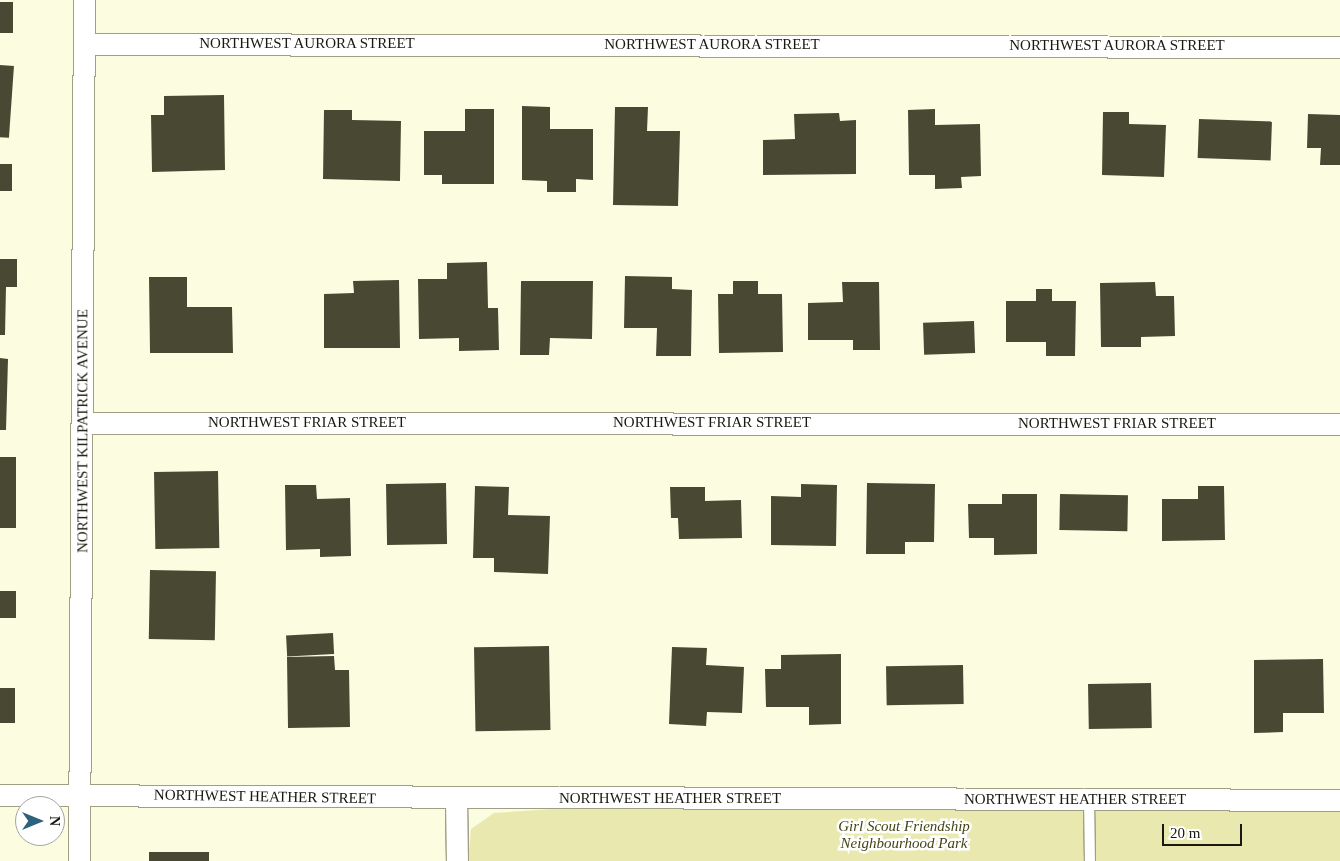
<!DOCTYPE html>
<style>
body{margin:0}
#map{position:relative;width:1340px;height:861px;overflow:hidden;background:#fbfce0;font-family:Georgia,serif}
div>[style]{position:absolute}
.green>*{inset:0;background:#e8e8af}
.building>*{inset:0;background:#494933;transform-origin:0 0}
.roads{filter:drop-shadow(1px 0 #9f9f86) drop-shadow(-1px 0 #9f9f86) drop-shadow(0 1px #9f9f86) drop-shadow(0 -1px #9f9f86)}
.lane>*{height:10px;margin:-5px;padding:0 5px;transform-origin:5px;border-radius:5px;background:#fff}
.street>*{height:21px;margin:-10.5px;padding:0 10.5px;transform-origin:10.5px;border-radius:10.5px;background:#fff}
span{translate:-50% -50%;white-space:nowrap;text-align:center;line-height:1.15;-webkit-text-stroke:5px #fff;paint-order:stroke}
.street-label{font-size:15px;color:#19190f}
.park-label{font-size:15px;color:#454417;font-style:italic}
.north{position:absolute;left:15px;top:796px;width:50px;height:50px;box-sizing:border-box;background:#fff;border:1px solid #a3a39f;border-radius:50%;rotate:90deg;font-size:14px;font-weight:700;line-height:20px;text-align:center;color:#19190f}
.north::after{content:'';display:block;margin:auto;width:18px;height:22px;background:#2d627e;clip-path:polygon(50% 0,100% 100%,50% 72%,0 100%)}
.scale{position:absolute;left:1162px;top:824px;width:80px;height:22px;box-sizing:border-box;border:2px solid #19190f;border-top:0;padding-left:6px;font-size:15px;line-height:18px;white-space:nowrap;color:#19190f;-webkit-text-stroke:4px #fff;paint-order:stroke}
</style>
<div id="map">
<div class="green">
<div style="clip-path:polygon(568px 808px,1340px 810px,1340px 861px,468px 861px,471px 829px,494px 813px)"></div>
</div>
<div class="building">
<div style="left:0;top:2px;width:13px;height:31px"></div>
<div style="left:0;top:65px;width:14px;height:72px;rotate:4deg"></div>
<div style="clip-path:polygon(224px 95px,225px 170px,152px 172px,151px 115px,164px 115px,164px 96px)"></div>
<div style="clip-path:polygon(522px 106px,550px 107px,550px 129px,593px 129px,593px 180px,576px 179px,576px 192px,547px 192px,547px 181px,522px 180px)"></div>
<div style="clip-path:polygon(615px 107px,648px 107px,647px 131px,680px 131px,678px 206px,613px 205px)"></div>
<div style="clip-path:polygon(465px 109px,494px 109px,494px 184px,442px 184px,442px 175px,424px 175px,424px 131px,465px 131px)"></div>
<div style="clip-path:polygon(935px 109px,935px 125px,980px 124px,981px 176px,961px 177px,962px 188px,935px 189px,935px 175px,909px 175px,908px 110px)"></div>
<div style="clip-path:polygon(324px 110px,352px 110px,352px 120px,401px 121px,400px 181px,323px 179px)"></div>
<div style="clip-path:polygon(1103px 112px,1129px 112px,1129px 124px,1166px 125px,1164px 177px,1102px 175px)"></div>
<div style="clip-path:polygon(839px 113px,840px 121px,856px 120px,856px 174px,763px 175px,763px 140px,795px 139px,794px 114px)"></div>
<div style="clip-path:polygon(1308px 114px,1340px 115px,1340px 165px,1320px 165px,1321px 148px,1307px 148px)"></div>
<div style="left:1199px;top:119px;width:73px;height:39px;rotate:2deg"></div>
<div style="left:0;top:164px;width:12px;height:27px"></div>
<div style="clip-path:polygon(0 259px,17px 259px,17px 287px,6px 287px,5px 335px,0 335px)"></div>
<div style="clip-path:polygon(487px 262px,488px 308px,498px 308px,499px 350px,459px 351px,459px 338px,419px 339px,418px 279px,447px 279px,447px 263px)"></div>
<div style="clip-path:polygon(625px 276px,672px 277px,672px 289px,692px 290px,691px 356px,656px 356px,657px 328px,624px 328px)"></div>
<div style="clip-path:polygon(149px 277px,187px 277px,187px 307px,232px 307px,233px 353px,150px 353px)"></div>
<div style="clip-path:polygon(399px 280px,400px 348px,324px 348px,324px 294px,354px 293px,353px 281px)"></div>
<div style="clip-path:polygon(521px 281px,593px 281px,592px 339px,550px 338px,549px 355px,520px 355px)"></div>
<div style="clip-path:polygon(733px 281px,758px 281px,758px 294px,782px 294px,783px 352px,719px 353px,718px 294px,733px 294px)"></div>
<div style="clip-path:polygon(842px 282px,879px 282px,880px 350px,853px 350px,853px 340px,808px 340px,808px 303px,843px 302px)"></div>
<div style="clip-path:polygon(1155px 282px,1156px 296px,1174px 296px,1175px 336px,1141px 337px,1141px 347px,1101px 347px,1100px 283px)"></div>
<div style="clip-path:polygon(1036px 289px,1052px 289px,1052px 301px,1076px 301px,1075px 356px,1046px 356px,1046px 342px,1006px 342px,1006px 301px,1036px 301px)"></div>
<div style="left:974px;top:321px;width:32px;height:51px;rotate:88deg"></div>
<div style="clip-path:polygon(0 358px,8px 359px,6px 430px,0 430px)"></div>
<div style="left:0;top:457px;width:16px;height:71px"></div>
<div style="left:218px;top:471px;width:77px;height:64px;rotate:89deg"></div>
<div style="left:446px;top:483px;width:61px;height:60px;rotate:89deg"></div>
<div style="clip-path:polygon(867px 483px,935px 484px,934px 542px,905px 542px,905px 554px,866px 554px)"></div>
<div style="clip-path:polygon(801px 484px,837px 485px,836px 546px,771px 545px,771px 496px,801px 497px)"></div>
<div style="clip-path:polygon(285px 485px,316px 485px,317px 499px,350px 498px,351px 556px,320px 557px,320px 549px,286px 550px)"></div>
<div style="clip-path:polygon(475px 486px,509px 487px,508px 515px,550px 516px,548px 574px,494px 572px,494px 558px,473px 558px)"></div>
<div style="clip-path:polygon(1198px 486px,1224px 486px,1225px 540px,1162px 541px,1162px 499px,1198px 499px)"></div>
<div style="clip-path:polygon(670px 487px,705px 487px,705px 501px,741px 500px,742px 538px,679px 539px,678px 518px,671px 518px)"></div>
<div style="clip-path:polygon(1002px 494px,1037px 494px,1037px 554px,994px 555px,994px 538px,969px 538px,968px 504px,1002px 504px)"></div>
<div style="left:1060px;top:494px;width:68px;height:36px;rotate:1deg"></div>
<div style="left:150px;top:570px;width:66px;height:69px;rotate:1deg"></div>
<div style="left:0;top:591px;width:16px;height:27px"></div>
<div style="left:333px;top:633px;width:21px;height:47px;rotate:87deg"></div>
<div style="left:549px;top:646px;width:84px;height:75px;rotate:89deg"></div>
<div style="clip-path:polygon(672px 647px,707px 648px,706px 665px,744px 667px,742px 713px,707px 712px,706px 726px,669px 724px)"></div>
<div style="clip-path:polygon(841px 654px,841px 724px,809px 725px,809px 707px,766px 707px,765px 669px,781px 669px,781px 655px)"></div>
<div style="clip-path:polygon(334px 656px,335px 670px,349px 670px,350px 727px,288px 728px,287px 657px)"></div>
<div style="clip-path:polygon(1323px 659px,1324px 713px,1283px 713px,1283px 732px,1254px 733px,1254px 660px)"></div>
<div style="left:963px;top:665px;width:39px;height:77px;rotate:89deg"></div>
<div style="left:1151px;top:683px;width:45px;height:63px;rotate:89deg"></div>
<div style="left:0;top:688px;width:15px;height:35px"></div>
<div style="left:149px;top:852px;width:60px;height:9px"></div>
</div>
<div class="roads">
<div class="lane">
<div style="left:1089px;top:800px;width:61px;rotate:89.1deg"></div>
</div>
<div class="street">
<div style="left:84px;top:44px;width:1256px;rotate:0.14deg"></div>
<div style="left:84px;top:423px;width:1256px;rotate:0.05deg"></div>
<div style="left:0;top:795px;width:1340px;rotate:0.21deg"></div>
<div style="left:456px;top:799px;width:62px;rotate:89.1deg"></div>
<div style="left:79px;top:861px;width:861px;rotate:-89.67deg"></div>
</div>
</div>
<div class="street-label">
<span style="left:307px;top:44px">NORTHWEST AURORA STREET</span>
<span style="left:712px;top:45px">NORTHWEST AURORA STREET</span>
<span style="left:1117px;top:46px">NORTHWEST AURORA STREET</span>
<span style="left:307px;top:423px">NORTHWEST FRIAR STREET</span>
<span style="left:712px;top:423px">NORTHWEST FRIAR STREET</span>
<span style="left:1117px;top:424px">NORTHWEST FRIAR STREET</span>
<span style="left:83px;top:431px;rotate:-90deg">NORTHWEST KILPATRICK AVENUE</span>
<span style="left:265px;top:797px;rotate:1deg">NORTHWEST HEATHER STREET</span>
<span style="left:670px;top:799px">NORTHWEST HEATHER STREET</span>
<span style="left:1075px;top:800px">NORTHWEST HEATHER STREET</span>
</div>
<div class="park-label">
<span style="left:904px;top:835px">Girl Scout Friendship<br>Neighbourhood Park</span>
</div>
<div class="north">N</div>
<div class="scale">20 m</div>
</div>
